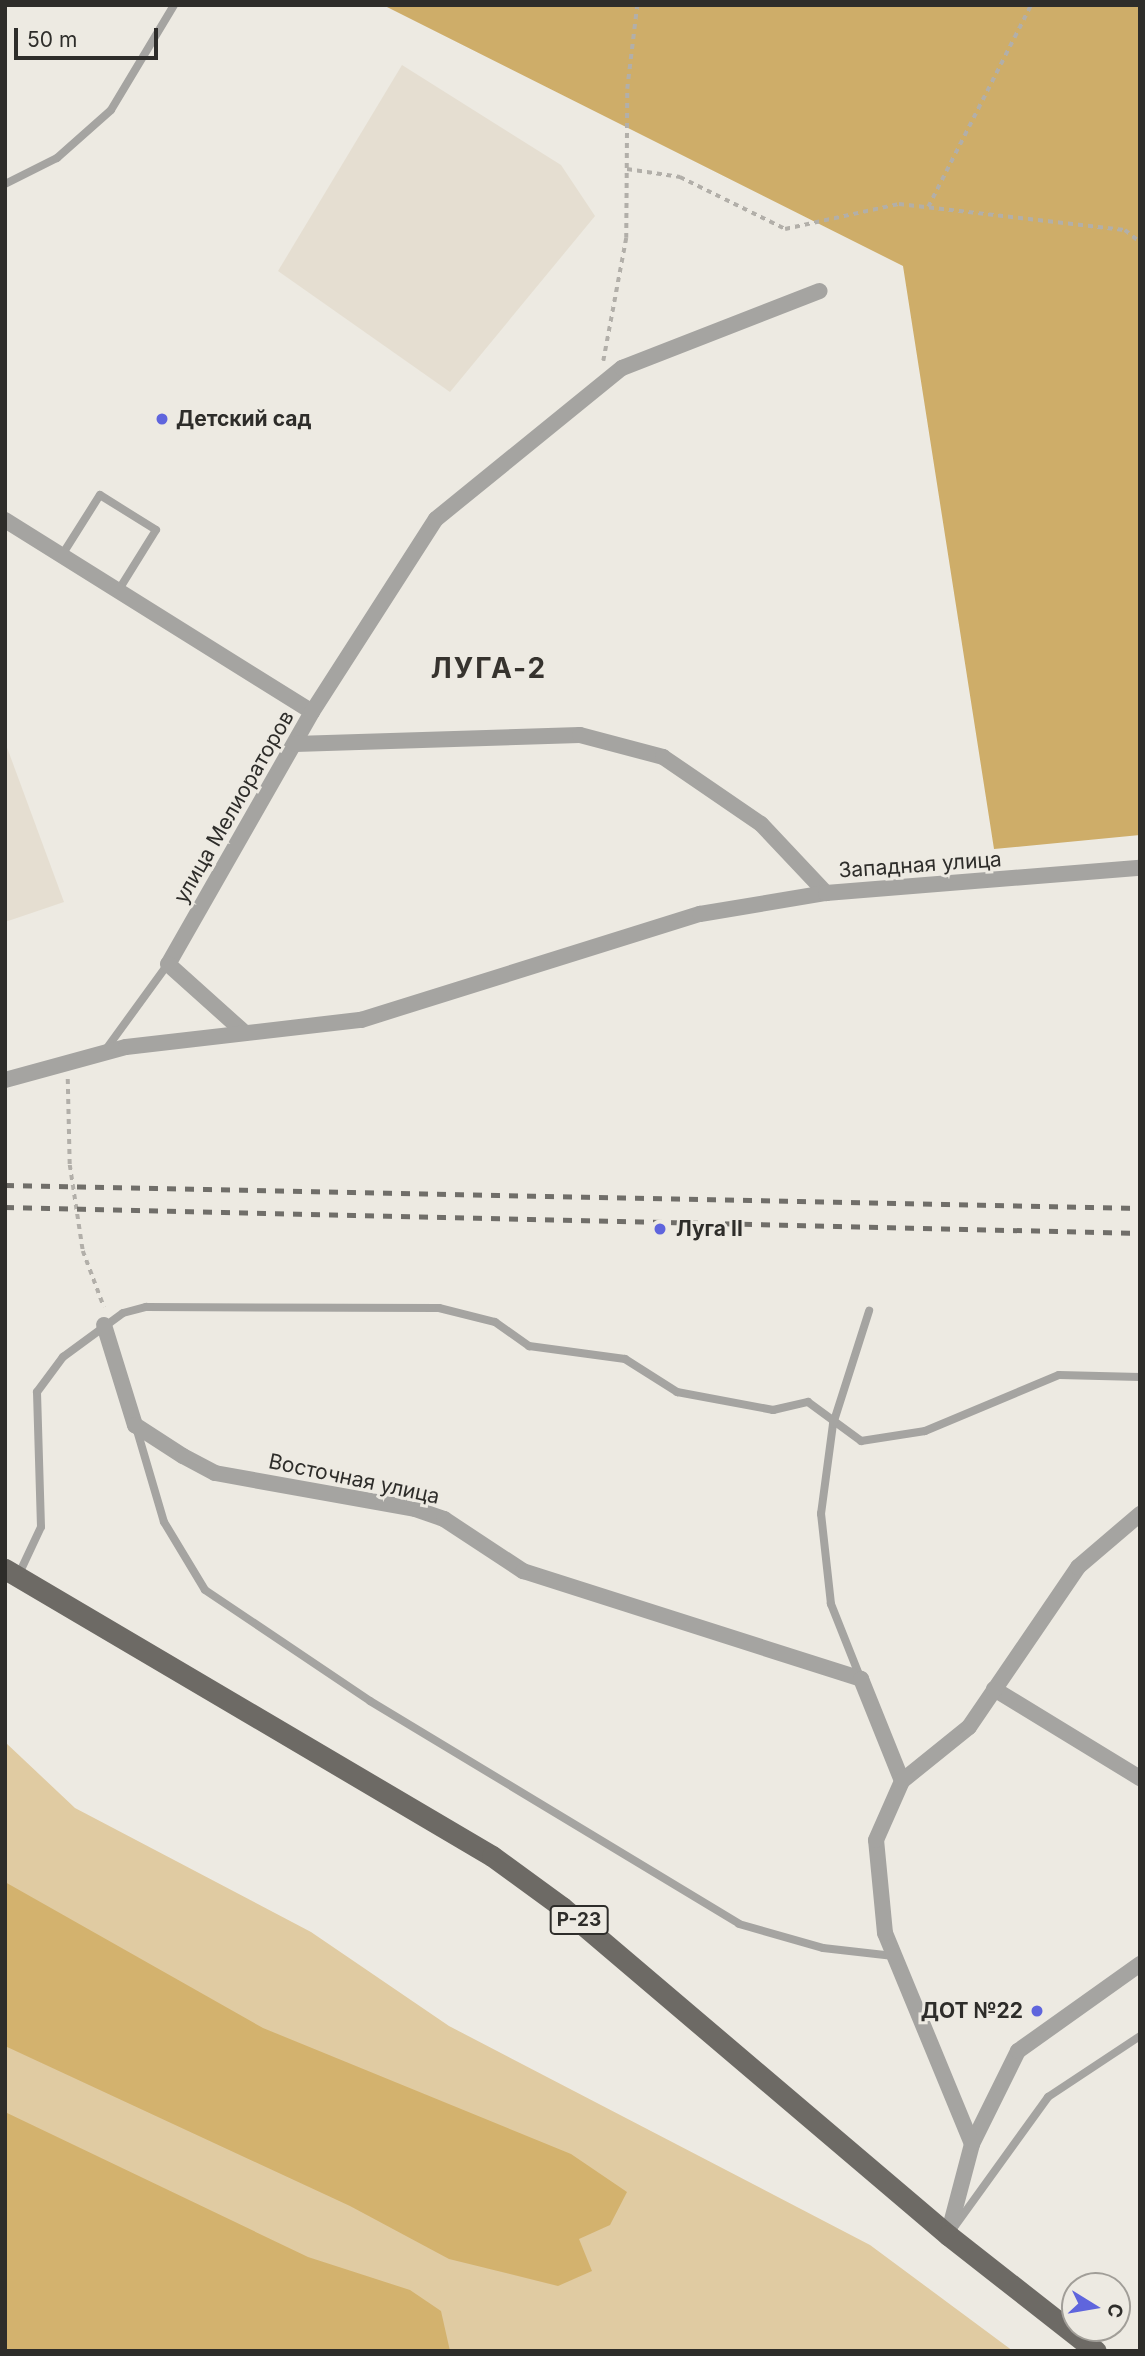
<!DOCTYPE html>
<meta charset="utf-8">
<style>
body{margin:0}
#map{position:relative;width:1145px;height:2356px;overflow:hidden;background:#edeae2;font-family:Inter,sans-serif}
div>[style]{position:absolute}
.built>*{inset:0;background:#e5ded1}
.green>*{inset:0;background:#e0cba2}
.forest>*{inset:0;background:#cead69}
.water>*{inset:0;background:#d3b26e}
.path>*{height:3.5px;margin-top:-1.75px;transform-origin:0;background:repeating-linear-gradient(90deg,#b2afa9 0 5px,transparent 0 10px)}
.lane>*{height:8px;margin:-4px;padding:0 4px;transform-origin:4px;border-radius:4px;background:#a5a4a1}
.street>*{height:16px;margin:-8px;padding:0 8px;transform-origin:8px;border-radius:8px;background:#a5a4a1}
.primary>*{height:21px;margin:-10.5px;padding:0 10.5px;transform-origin:10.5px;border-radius:10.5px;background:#6d6a65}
.rail>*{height:5px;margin-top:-2.5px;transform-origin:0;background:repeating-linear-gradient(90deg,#706e69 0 9px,transparent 0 18px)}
.dots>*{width:19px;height:19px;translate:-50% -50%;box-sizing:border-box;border:4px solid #edeae2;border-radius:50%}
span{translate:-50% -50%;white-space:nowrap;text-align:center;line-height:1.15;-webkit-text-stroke:6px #edeae2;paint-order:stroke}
.shield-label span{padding:2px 5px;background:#edeae2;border:2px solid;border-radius:5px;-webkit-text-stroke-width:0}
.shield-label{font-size:19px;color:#2e2d2a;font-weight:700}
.poi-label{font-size:21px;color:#2e2d2a;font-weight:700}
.left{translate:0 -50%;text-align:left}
.right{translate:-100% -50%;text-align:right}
.street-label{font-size:21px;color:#2e2d2a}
.district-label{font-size:28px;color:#36332e;font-weight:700;letter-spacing:2px}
.frame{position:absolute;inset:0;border:7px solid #2e2d2a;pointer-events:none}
.north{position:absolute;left:1061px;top:2272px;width:70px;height:70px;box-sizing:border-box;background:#edeae2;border:2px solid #a19e98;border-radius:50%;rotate:101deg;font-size:19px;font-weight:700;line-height:28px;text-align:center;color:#2e2d2a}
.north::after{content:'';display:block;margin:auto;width:24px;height:32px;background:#5f65dd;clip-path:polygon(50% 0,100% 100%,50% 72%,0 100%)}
.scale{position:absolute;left:14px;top:28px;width:144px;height:32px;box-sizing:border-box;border:4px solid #2e2d2a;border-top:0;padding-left:9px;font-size:21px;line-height:24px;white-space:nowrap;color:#2e2d2a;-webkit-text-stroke:5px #edeae2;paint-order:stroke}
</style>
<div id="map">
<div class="built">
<div style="clip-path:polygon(402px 65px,561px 165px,595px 216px,450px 392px,278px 271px)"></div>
<div style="clip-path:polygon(5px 742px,64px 902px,5px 922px)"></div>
</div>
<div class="green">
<div style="clip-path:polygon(5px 1742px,75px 1808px,311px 1932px,449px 2026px,870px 2245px,1013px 2351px,5px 2351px)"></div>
</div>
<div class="forest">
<div style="clip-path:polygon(383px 5px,1140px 5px,1140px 835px,994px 849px,903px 266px)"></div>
</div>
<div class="water">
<div style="clip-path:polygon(5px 1882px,263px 2028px,571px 2154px,627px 2192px,610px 2225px,579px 2239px,592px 2271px,558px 2286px,449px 2259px,350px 2206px,5px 2046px)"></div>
<div style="clip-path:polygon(5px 2112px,308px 2257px,410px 2290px,441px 2311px,450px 2351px,5px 2351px)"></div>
</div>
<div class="path">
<div style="left:627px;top:169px;width:54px;rotate:8.6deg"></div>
<div style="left:680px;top:177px;width:117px;rotate:26.3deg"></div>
<div style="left:785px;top:229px;width:117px;rotate:-12.4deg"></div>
<div style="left:899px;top:204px;width:227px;rotate:6.6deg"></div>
<div style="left:1125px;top:230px;width:19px;rotate:39deg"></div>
<div style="left:928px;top:207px;width:227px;rotate:-63deg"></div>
<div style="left:603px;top:361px;width:125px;rotate:-79.4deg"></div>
<div style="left:626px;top:238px;width:149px;rotate:-89.6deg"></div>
<div style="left:627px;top:89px;width:85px;rotate:-83.2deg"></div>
<div style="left:68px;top:1079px;width:86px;rotate:88.7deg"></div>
<div style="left:70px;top:1165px;width:87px;rotate:81.4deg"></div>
<div style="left:83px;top:1251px;width:60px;rotate:69.4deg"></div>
</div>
<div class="lane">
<div style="left:5px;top:184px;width:58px;rotate:-26.6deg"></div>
<div style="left:57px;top:158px;width:72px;rotate:-41.6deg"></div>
<div style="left:111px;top:110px;width:122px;rotate:-59deg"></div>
<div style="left:62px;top:555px;width:71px;rotate:-57.7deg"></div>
<div style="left:100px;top:495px;width:66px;rotate:32deg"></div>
<div style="left:156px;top:530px;width:72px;rotate:121.9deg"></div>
<div style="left:104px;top:1052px;width:109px;rotate:-54deg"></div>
<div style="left:136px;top:1427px;width:99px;rotate:73.6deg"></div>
<div style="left:164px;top:1522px;width:79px;rotate:58.9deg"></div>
<div style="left:205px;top:1590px;width:199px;rotate:33.9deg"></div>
<div style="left:370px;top:1701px;width:431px;rotate:31.1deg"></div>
<div style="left:739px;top:1924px;width:87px;rotate:15.9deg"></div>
<div style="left:823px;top:1948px;width:71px;rotate:6.4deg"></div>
<div style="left:18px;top:1576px;width:54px;rotate:-64.9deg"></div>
<div style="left:41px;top:1527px;width:135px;rotate:-91.7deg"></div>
<div style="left:37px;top:1392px;width:44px;rotate:-53.4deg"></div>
<div style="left:63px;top:1357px;width:74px;rotate:-36.3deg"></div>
<div style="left:123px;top:1313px;width:24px;rotate:-15deg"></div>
<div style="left:146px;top:1307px;width:293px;rotate:0.2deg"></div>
<div style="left:439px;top:1308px;width:58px;rotate:14deg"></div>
<div style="left:495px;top:1322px;width:42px;rotate:35.2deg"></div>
<div style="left:529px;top:1346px;width:97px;rotate:7.7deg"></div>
<div style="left:625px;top:1359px;width:62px;rotate:32.4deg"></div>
<div style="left:677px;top:1392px;width:98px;rotate:10.6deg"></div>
<div style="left:773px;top:1410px;width:36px;rotate:-13deg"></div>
<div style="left:808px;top:1402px;width:66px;rotate:36.3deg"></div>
<div style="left:861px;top:1441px;width:65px;rotate:-8.9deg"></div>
<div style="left:925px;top:1431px;width:145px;rotate:-22.7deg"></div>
<div style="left:1059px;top:1375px;width:81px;rotate:1.4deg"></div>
<div style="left:860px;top:1677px;width:79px;rotate:-111.7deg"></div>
<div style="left:831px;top:1604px;width:91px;rotate:-96.3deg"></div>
<div style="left:821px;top:1514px;width:91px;rotate:-82.4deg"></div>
<div style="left:833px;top:1424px;width:119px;rotate:-72.3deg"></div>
<div style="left:955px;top:2226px;width:159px;rotate:-54.2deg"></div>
<div style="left:1048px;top:2097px;width:110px;rotate:-33.5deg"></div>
</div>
<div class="street">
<div style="left:5px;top:520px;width:362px;rotate:32deg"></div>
<div style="left:312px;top:712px;width:290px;rotate:119.7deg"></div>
<div style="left:168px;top:964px;width:103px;rotate:41.9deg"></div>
<div style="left:312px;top:712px;width:229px;rotate:-57.3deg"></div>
<div style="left:436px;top:519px;width:240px;rotate:-39.1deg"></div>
<div style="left:622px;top:368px;width:212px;rotate:-21.3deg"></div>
<div style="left:295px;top:744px;width:285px;rotate:-1.8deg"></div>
<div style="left:580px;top:735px;width:86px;rotate:14.8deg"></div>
<div style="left:663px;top:757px;width:119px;rotate:34.4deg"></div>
<div style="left:761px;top:824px;width:95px;rotate:46.7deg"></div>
<div style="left:5px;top:1080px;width:125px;rotate:-15.3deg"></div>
<div style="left:126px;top:1047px;width:237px;rotate:-6.6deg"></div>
<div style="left:361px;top:1020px;width:355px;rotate:-17.4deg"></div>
<div style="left:700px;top:914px;width:128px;rotate:-9.5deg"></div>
<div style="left:826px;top:893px;width:315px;rotate:-4.6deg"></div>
<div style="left:104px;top:1325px;width:105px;rotate:72.8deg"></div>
<div style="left:135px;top:1425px;width:57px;rotate:32.9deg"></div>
<div style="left:183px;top:1456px;width:36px;rotate:28deg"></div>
<div style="left:215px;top:1473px;width:203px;rotate:10.2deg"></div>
<div style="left:415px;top:1509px;width:31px;rotate:19deg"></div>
<div style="left:444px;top:1519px;width:95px;rotate:33.4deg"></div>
<div style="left:523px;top:1571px;width:355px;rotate:17.7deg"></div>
<div style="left:861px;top:1679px;width:110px;rotate:68.1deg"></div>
<div style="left:994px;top:1689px;width:171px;rotate:31.4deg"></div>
<div style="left:972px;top:2144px;width:104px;rotate:-63.7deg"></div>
<div style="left:1018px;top:2051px;width:150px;rotate:-35.5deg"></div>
<div style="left:948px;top:2235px;width:94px;rotate:-75.2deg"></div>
<div style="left:972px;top:2144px;width:228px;rotate:-112.4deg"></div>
<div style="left:885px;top:1933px;width:93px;rotate:-95.5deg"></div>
<div style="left:876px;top:1840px;width:64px;rotate:-66.2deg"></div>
<div style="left:902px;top:1781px;width:86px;rotate:-38.9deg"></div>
<div style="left:969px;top:1727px;width:194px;rotate:-55.7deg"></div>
<div style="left:1078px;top:1567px;width:82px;rotate:-40.5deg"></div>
</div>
<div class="primary">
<div style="left:5px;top:1569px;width:565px;rotate:30.51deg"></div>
<div style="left:492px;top:1856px;width:87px;rotate:36.1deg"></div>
<div style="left:562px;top:1907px;width:507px;rotate:40.36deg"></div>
<div style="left:948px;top:2235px;width:188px;rotate:38.1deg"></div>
</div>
<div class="rail">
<div style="left:5px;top:1185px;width:1135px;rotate:1.16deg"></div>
<div style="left:5px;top:1207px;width:1135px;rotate:1.31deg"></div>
</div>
<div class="dots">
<div style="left:162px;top:419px;background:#5f65dd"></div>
<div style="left:660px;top:1229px;background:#5f65dd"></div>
<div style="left:1037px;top:2011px;background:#5f65dd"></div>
</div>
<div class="shield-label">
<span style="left:579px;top:1920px">Р-23</span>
</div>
<div class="poi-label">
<span class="left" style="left:176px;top:419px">Детский сад</span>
<span class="left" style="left:676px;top:1229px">Луга II</span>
<span class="right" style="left:1023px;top:2011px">ДОТ №22</span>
</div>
<div class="street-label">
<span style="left:234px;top:807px;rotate:-60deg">улица Мелиораторов</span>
<span style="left:920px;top:865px;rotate:-4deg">Западная улица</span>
<span style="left:354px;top:1479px;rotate:12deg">Восточная улица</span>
</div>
<div class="district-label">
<span style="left:489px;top:668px">ЛУГА-2</span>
</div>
<div class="frame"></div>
<div class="north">С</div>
<div class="scale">50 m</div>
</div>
